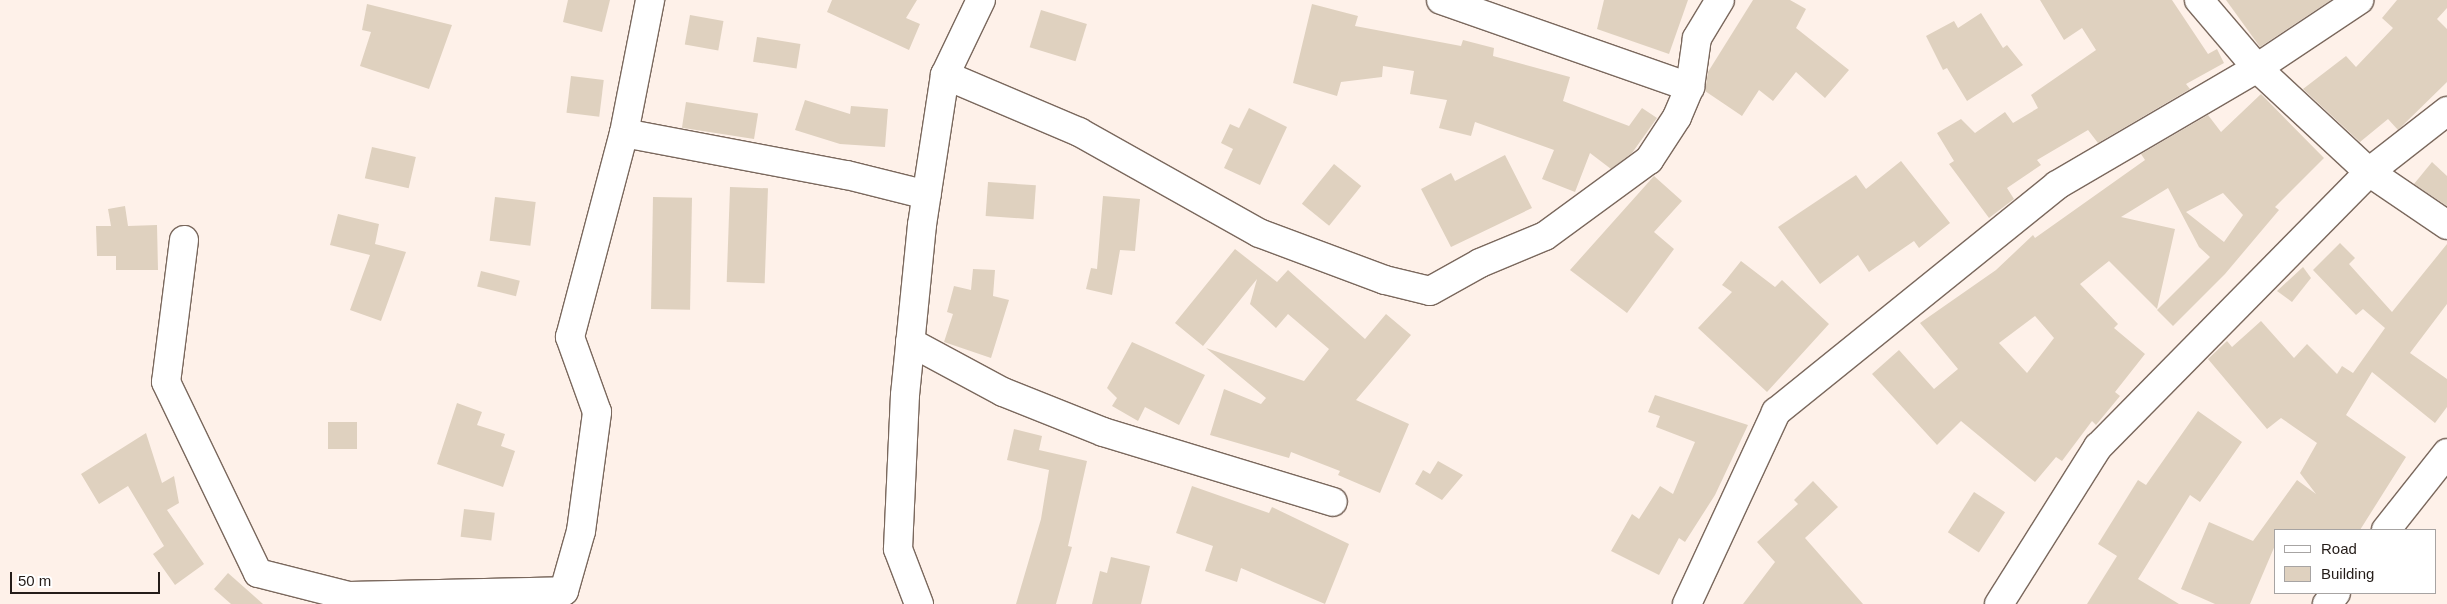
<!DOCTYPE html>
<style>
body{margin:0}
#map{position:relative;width:2447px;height:604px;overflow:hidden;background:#fef1e9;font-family:Arial,sans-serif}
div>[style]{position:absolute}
.building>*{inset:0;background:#dfd1bf;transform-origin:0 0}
.roads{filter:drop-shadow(1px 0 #7a685d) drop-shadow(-1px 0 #7a685d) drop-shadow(0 1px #7a685d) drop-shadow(0 -1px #7a685d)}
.minor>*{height:28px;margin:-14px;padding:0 14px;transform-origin:14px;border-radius:14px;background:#fff}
span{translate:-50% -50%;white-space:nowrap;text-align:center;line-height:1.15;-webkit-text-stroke:5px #fff;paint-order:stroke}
.legend{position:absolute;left:2274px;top:529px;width:162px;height:65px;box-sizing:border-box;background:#fff;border:1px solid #a7a4a3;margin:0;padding:6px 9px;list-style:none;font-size:15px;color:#241c18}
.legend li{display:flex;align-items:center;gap:10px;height:25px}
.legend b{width:25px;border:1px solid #a7a4a3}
.scale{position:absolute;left:10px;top:572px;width:150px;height:22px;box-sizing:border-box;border:2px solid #241c18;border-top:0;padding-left:6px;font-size:15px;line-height:18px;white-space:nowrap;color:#241c18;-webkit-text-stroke:4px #fff;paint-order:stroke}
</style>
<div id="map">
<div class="building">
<div style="clip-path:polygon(568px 0,610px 0,602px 32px,563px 22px)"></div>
<div style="clip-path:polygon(832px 0,917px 0,906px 18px,920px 24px,909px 50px,827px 12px)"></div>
<div style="clip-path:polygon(1604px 0,1688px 0,1669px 54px,1597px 29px)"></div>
<div style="clip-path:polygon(1753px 0,1790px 0,1806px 9px,1796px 28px,1849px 70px,1825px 98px,1796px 72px,1773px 101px,1759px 90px,1742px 116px,1705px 91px,1708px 72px)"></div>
<div style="clip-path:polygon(2040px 0,2172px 0,2208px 54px,2217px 49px,2224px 63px,2186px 84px,2190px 89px,2098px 143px,2088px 130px,2037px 160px,2041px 165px,2007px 188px,2014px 199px,1989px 218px,1949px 164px,1954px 161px,1937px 133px,1961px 119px,1975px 133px,2005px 112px,2013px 123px,2038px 108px,2031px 95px,2096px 50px,2082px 28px,2064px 40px)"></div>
<div style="clip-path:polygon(2226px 0,2331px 0,2260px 47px)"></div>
<div style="clip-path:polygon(2397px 0,2447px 0,2447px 8px,2437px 19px,2447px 29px,2447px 82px,2398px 130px,2388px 119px,2360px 142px,2303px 89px,2346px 56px,2356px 67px,2393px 28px,2382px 18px)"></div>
<div style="clip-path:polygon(367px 4px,452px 25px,429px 89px,360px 66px,371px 32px,362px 30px)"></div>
<div style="clip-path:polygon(1312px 4px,1358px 16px,1355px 26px,1461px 46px,1463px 40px,1494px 48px,1493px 56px,1570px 77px,1563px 101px,1629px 126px,1642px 108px,1657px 118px,1632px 153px,1611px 169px,1590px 153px,1575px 192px,1542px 179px,1554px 150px,1475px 122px,1471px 136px,1439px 128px,1447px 100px,1410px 94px,1414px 71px,1383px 66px,1382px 77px,1341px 82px,1337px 96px,1293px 83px)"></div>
<div style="left:1041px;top:10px;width:48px;height:39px;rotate:17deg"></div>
<div style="clip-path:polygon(1981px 13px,2003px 48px,2007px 45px,2023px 65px,1967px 101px,1947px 68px,1943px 70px,1926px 36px,1954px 21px,1958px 28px)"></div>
<div style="left:690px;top:15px;width:34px;height:30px;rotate:10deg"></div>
<div style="left:757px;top:37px;width:44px;height:25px;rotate:9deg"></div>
<div style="left:571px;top:76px;width:33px;height:37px;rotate:7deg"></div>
<div style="clip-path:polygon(evenodd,2261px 94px,2324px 158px,2275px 207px,2279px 210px,2225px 274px,2173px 326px,2157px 310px,2210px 257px,2199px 247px,2168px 188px,2121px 217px,2175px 229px,2157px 309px,2109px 261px,2080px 284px,2118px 324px,2114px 328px,2145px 354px,2115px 392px,2120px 396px,2096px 425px,2092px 421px,2062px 461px,2056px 457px,2035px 482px,1961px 421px,1937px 445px,1872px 374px,1899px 350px,1934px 389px,1958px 369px,1920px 323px,1996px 270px,2033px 235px,2035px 238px,2145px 160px,2141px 154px,2208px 115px,2221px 132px,2261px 94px,2223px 193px,2243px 215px,2224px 242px,2186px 212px,2223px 193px,2261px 94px,2035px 316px,2054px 338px,2027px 373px,1999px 343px,2035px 316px)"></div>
<div style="clip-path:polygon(805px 100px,850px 114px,851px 106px,888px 109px,885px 147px,840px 144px,795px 130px)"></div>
<div style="left:686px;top:102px;width:73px;height:26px;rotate:9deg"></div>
<div style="clip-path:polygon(1249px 108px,1287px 127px,1260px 185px,1224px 168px,1233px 149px,1221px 143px,1230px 124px,1239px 128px)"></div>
<div style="left:372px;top:147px;width:45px;height:32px;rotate:13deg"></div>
<div style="clip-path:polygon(1505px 155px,1532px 208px,1451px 247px,1421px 189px,1451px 173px,1455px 181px)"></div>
<div style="clip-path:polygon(1901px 161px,1950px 223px,1919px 248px,1914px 241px,1869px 272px,1858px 255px,1820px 284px,1778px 227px,1856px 175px,1866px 189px)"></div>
<div style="clip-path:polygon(2432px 162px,2447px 176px,2447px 206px,2414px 184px)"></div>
<div style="left:1334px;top:164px;width:35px;height:51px;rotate:39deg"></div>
<div style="clip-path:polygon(1654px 176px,1682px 201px,1654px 232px,1674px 249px,1627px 313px,1570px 270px)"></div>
<div style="left:988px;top:182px;width:48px;height:34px;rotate:4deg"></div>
<div style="left:730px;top:187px;width:38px;height:95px;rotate:2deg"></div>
<div style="clip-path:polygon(1103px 196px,1140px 199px,1135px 251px,1120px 250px,1112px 295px,1086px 289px,1091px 268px,1097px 269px)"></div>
<div style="left:495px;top:197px;width:41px;height:44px;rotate:7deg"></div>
<div style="left:653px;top:197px;width:39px;height:112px;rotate:1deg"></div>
<div style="clip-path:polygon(125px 206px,128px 226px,157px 225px,158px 270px,116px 270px,116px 256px,97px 256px,96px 226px,111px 226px,108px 209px)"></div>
<div style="clip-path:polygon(338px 214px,379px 224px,375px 244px,406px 252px,381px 321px,350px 310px,370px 255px,330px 245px)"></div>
<div style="clip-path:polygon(2340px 243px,2355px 258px,2349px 264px,2392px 312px,2447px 244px,2447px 304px,2410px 353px,2447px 379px,2447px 407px,2435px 423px,2372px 372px,2346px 415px,2406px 457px,2360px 530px,2276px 530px,2276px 543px,2250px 604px,2215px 604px,2181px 589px,2209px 522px,2253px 541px,2297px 480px,2316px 494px,2300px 473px,2317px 443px,2281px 418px,2267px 429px,2208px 359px,2227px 341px,2232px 347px,2261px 321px,2294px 358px,2307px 344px,2337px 374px,2342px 366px,2353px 373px,2385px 328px,2363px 309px,2356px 315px,2313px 270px)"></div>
<div style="clip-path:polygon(1235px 249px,1277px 282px,1288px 270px,1365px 339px,1386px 314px,1411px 335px,1356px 400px,1409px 424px,1380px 493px,1338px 475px,1340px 471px,1291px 452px,1289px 458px,1210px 435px,1224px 389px,1261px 404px,1266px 398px,1206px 348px,1304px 381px,1329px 349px,1288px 314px,1276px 328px,1250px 304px,1257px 279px,1203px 346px,1175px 323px)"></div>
<div style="clip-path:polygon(1741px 261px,1775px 287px,1782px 280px,1829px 324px,1767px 392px,1698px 328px,1732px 292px,1722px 285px)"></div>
<div style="clip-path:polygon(2303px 267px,2311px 278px,2292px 302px,2277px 291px)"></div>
<div style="clip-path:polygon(973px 269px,995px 270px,993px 296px,1009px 300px,991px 358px,944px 342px,953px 314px,947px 312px,954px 286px,971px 290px)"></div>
<div style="left:481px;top:271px;width:40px;height:16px;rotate:14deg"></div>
<div style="clip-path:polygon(1132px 342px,1205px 375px,1179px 425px,1145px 407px,1138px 421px,1112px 406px,1117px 398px,1107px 388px)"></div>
<div style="clip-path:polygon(1655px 395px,1748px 425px,1715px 495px,1685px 542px,1679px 538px,1659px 575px,1611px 551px,1632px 514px,1639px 519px,1660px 486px,1673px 494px,1695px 442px,1656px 427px,1660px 416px,1648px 412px)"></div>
<div style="clip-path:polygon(457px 403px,482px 412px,477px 425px,505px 434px,501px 446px,515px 451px,503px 487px,437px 464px)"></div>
<div style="clip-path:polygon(2198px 411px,2242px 442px,2200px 502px,2190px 495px,2138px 579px,2179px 604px,2087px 604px,2117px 556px,2098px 544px,2138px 480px,2146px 485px)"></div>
<div style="left:357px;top:422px;width:27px;height:29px;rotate:90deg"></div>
<div style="clip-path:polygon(1014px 429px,1042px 436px,1039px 450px,1087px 461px,1068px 546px,1072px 547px,1056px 604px,1016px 604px,1041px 519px,1049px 470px,1007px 460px)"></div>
<div style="clip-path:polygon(146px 433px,162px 483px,174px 476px,179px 503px,167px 510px,204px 564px,175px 585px,153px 554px,164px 546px,128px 486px,99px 504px,81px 474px)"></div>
<div style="clip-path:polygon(1438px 461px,1463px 475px,1442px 500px,1415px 484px,1423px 470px,1430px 474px)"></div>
<div style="clip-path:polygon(1813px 481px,1838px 507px,1805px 538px,1863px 604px,1743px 604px,1775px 562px,1757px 542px,1798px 504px,1794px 500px)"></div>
<div style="clip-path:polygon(1192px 486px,1269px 513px,1272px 507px,1349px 544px,1325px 604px,1241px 568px,1237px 582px,1205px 571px,1213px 546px,1176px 533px)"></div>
<div style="left:1974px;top:492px;width:37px;height:48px;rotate:33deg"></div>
<div style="left:464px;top:509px;width:31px;height:28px;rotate:7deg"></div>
<div style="clip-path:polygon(1111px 557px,1150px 566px,1141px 604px,1092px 604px,1100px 571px,1107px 573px)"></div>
<div style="clip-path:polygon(228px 573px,263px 604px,231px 604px,214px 589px)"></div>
</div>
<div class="roads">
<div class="minor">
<div style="left:1441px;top:0;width:264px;rotate:19.3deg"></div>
<div style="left:2199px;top:0;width:89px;rotate:49.5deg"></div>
<div style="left:2257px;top:68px;width:153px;rotate:42.9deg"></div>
<div style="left:2369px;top:172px;width:94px;rotate:34.2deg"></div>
<div style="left:945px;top:75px;width:146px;rotate:23deg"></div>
<div style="left:1079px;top:132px;width:206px;rotate:29.3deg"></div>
<div style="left:1259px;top:233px;width:134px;rotate:20.5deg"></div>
<div style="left:1385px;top:280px;width:46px;rotate:13.7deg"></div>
<div style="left:1430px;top:291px;width:57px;rotate:-29.2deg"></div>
<div style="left:1480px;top:263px;width:70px;rotate:-22.6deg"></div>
<div style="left:1545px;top:236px;width:129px;rotate:-36.2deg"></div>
<div style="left:1649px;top:160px;width:51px;rotate:-56.9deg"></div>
<div style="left:1677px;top:117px;width:33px;rotate:-67deg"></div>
<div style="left:1690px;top:87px;width:49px;rotate:-81.9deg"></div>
<div style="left:1697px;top:38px;width:44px;rotate:-58.8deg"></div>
<div style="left:624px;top:133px;width:136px;rotate:-78.9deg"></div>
<div style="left:184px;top:240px;width:143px;rotate:97.2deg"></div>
<div style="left:166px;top:382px;width:212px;rotate:64.3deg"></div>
<div style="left:258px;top:573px;width:94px;rotate:14.2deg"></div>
<div style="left:349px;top:596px;width:215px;rotate:-1.3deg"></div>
<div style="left:564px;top:591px;width:62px;rotate:-74.2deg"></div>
<div style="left:581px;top:531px;width:120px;rotate:-82.3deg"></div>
<div style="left:597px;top:412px;width:80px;rotate:-109.8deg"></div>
<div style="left:570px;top:337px;width:211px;rotate:-75.2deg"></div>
<div style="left:624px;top:133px;width:227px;rotate:10.7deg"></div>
<div style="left:847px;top:175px;width:82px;rotate:14deg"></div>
<div style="left:910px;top:342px;width:106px;rotate:28.3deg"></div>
<div style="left:1003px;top:392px;width:108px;rotate:21.8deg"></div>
<div style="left:1103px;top:432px;width:240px;rotate:16.9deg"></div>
<div style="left:2386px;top:530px;width:98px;rotate:-51.6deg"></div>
<div style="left:919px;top:604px;width:59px;rotate:-110.9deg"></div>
<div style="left:898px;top:549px;width:154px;rotate:-87.4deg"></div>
<div style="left:905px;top:395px;width:171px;rotate:-84.3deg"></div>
<div style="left:922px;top:225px;width:152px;rotate:-81.3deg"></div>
<div style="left:945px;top:75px;width:83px;rotate:-64.4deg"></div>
<div style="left:1687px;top:604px;width:212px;rotate:-65.1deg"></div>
<div style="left:1776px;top:412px;width:361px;rotate:-38.9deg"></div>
<div style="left:2057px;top:185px;width:232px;rotate:-30.3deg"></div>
<div style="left:2257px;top:68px;width:123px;rotate:-33.7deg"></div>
<div style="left:1999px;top:604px;width:186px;rotate:-57.8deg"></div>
<div style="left:2098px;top:447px;width:386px;rotate:-45.4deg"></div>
<div style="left:2369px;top:172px;width:99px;rotate:-38deg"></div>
<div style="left:2327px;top:604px;width:14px;rotate:-51deg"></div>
</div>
</div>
<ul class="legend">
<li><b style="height:6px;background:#fff"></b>Road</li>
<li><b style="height:14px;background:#dfd1bf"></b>Building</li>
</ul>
<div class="scale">50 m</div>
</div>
